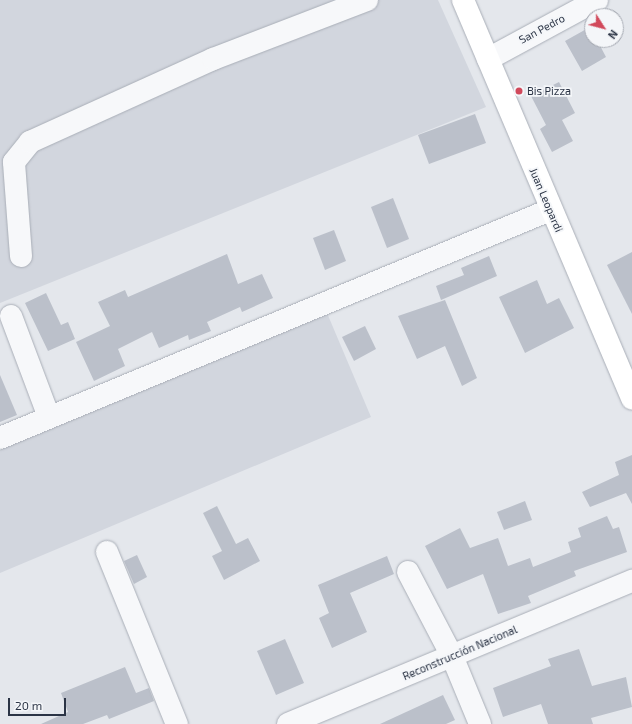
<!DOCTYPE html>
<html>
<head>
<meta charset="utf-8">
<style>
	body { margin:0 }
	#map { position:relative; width:632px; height:724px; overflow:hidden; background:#e4e7ec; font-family:"Exo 2",sans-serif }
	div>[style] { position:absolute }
	.built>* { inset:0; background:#d2d6de }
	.building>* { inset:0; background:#bbc0ca }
	.roads { filter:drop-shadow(0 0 1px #a9aeb7) drop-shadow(0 0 1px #a9aeb7) }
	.minor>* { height:22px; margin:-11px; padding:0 11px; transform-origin:11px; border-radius:11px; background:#f7f8fa }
	.major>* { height:22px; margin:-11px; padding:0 11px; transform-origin:11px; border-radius:11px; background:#fff }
	.dots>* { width:11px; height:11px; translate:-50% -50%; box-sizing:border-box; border:2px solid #f4f6f9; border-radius:50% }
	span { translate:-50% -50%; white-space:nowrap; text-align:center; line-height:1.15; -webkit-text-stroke:3.5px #f4f6f9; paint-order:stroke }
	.street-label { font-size:11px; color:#2b3445 }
	.poi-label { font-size:11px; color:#2b3445 }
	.left { translate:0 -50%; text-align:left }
	.north { position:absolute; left:584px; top:8px; width:40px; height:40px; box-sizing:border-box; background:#f4f6f9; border:1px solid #a4a8b1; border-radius:50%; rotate:126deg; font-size:11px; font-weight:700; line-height:16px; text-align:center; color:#2b3445 }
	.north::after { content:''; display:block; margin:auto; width:14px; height:18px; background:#d1495b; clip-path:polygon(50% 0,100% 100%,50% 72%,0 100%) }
	.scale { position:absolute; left:8px; top:698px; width:58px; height:18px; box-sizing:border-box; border:2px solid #2b3445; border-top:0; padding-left:5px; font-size:12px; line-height:14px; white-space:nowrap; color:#2b3445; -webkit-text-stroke:3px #f4f6f9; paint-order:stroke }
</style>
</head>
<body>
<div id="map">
	<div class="built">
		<i style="clip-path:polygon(0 0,438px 0,486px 107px,0 303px)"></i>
		<i style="clip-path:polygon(327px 313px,371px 417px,0 573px,0 448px)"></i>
	</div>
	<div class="building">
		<i style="clip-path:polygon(590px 27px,592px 40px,597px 40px,606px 57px,582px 71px,565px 41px)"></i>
		<i style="clip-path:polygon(559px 82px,575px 113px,562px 120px,573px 141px,552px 152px,540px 129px,546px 125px,531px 96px)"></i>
		<i style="clip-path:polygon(475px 114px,486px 143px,429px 164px,418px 135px)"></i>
		<i style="clip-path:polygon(393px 198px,409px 239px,387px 248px,371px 207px)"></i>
		<i style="clip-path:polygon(334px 230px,346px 261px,325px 270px,313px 238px)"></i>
		<i style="clip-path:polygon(632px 252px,632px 314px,607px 265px)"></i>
		<i style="clip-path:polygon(227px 254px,238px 284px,262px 274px,273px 298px,242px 312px,240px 307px,207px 322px,211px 331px,189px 340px,188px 335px,159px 348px,152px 332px,118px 349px,125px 366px,94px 381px,76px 342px,110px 326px,98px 302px,125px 290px,128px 297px)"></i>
		<i style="clip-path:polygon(489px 256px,497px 276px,441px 300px,436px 286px,464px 275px,461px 268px)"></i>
		<i style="clip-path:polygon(537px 280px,547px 304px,559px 298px,574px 328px,525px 353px,499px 297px)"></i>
		<i style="clip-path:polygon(46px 293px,61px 325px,68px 322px,75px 339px,48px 351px,25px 303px)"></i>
		<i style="clip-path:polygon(445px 300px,477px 378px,462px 386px,445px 346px,417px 359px,398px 316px)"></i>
		<i style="clip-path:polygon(365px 326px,376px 349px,354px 361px,342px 337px)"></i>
		<i style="clip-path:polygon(0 375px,17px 415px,0 422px)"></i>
		<i style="clip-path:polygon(632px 455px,632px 504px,626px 493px,590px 507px,582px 492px,619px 475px,615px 462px)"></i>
		<i style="clip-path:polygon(525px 501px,532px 520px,504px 530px,497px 512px)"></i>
		<i style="clip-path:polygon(217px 506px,236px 544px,248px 538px,260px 561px,224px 580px,212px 556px,222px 551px,203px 513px)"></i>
		<i style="clip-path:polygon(607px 516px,613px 529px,619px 527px,627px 552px,574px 571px,576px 576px,528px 596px,531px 603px,498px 614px,483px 574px,447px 589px,425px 546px,460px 528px,470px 548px,498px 538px,508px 566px,530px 558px,533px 567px,571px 552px,568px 542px,581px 537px,578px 528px)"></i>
		<i style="clip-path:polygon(137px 555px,147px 577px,134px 584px,124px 561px)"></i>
		<i style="clip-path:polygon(387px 556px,394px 574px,350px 593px,367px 632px,332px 648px,319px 618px,329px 613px,318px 585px)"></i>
		<i style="clip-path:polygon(285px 639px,304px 683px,276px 695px,257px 651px)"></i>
		<i style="clip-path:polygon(579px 649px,592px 686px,626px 677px,632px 707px,591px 718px,593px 724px,548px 724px,541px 704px,503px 717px,493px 688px,551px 666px,548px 659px)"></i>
		<i style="clip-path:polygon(125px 667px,136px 693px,149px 688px,154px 701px,109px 719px,107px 715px,83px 724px,41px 724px,68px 712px,61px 693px)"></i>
		<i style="clip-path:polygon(443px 695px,455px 720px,446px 724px,380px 724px)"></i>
	</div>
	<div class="roads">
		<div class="minor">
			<i style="left:488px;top:59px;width:124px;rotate:-28.4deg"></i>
			<i style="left:21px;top:256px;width:94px;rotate:-94.3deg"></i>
			<i style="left:14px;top:162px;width:26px;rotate:-51deg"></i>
			<i style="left:30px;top:142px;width:201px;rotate:-24.4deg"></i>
			<i style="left:213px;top:59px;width:165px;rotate:-21deg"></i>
			<i style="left:11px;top:316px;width:108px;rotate:69.4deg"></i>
			<i style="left:0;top:438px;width:595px;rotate:-22.52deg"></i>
			<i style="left:107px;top:552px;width:186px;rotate:67.9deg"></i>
			<i style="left:408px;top:572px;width:95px;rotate:62.4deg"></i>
			<i style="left:452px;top:656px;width:74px;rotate:67.6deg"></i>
			<i style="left:288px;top:724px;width:373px;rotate:-22.6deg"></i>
		</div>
		<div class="major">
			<i style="left:463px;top:0;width:433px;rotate:67deg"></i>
		</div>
	</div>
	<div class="dots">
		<i style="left:519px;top:91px;background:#d1495b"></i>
	</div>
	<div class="street-label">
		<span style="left:542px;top:29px;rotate:-28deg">San Pedro</span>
		<span style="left:546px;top:200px;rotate:67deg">Juan Leopardi</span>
		<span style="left:460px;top:653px;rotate:-23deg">Reconstrucción Nacional</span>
	</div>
	<div class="poi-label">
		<span class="left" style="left:527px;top:91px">Bis Pizza</span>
	</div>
	<div class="north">N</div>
	<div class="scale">20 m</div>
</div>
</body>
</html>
